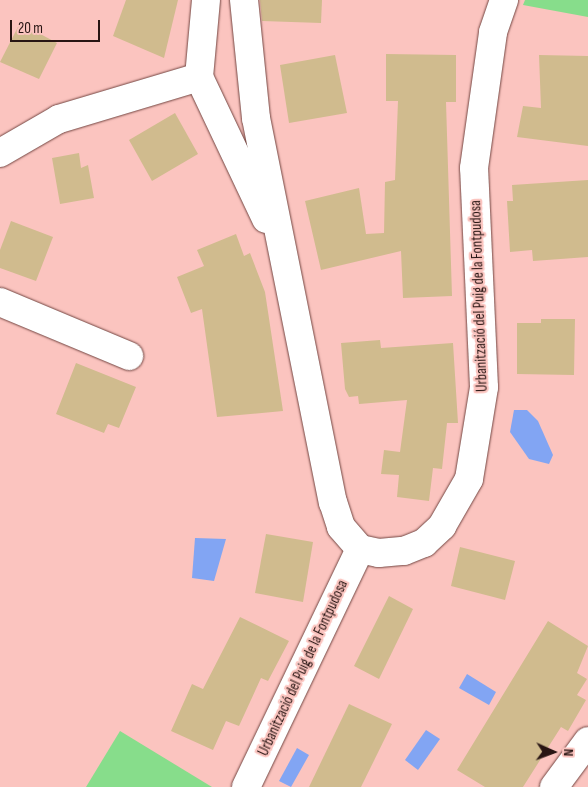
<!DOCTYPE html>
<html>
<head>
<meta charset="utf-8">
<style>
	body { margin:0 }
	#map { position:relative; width:588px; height:787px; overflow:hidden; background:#fbc4bf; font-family:"Sofia Sans Condensed",sans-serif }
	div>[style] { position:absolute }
	.green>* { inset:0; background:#87dd8b }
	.water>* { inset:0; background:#82a5f3 }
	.building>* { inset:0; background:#d0bb8e }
	.roads { filter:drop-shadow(0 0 1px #734642) drop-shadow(0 0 1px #734642) }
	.minor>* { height:28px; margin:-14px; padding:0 14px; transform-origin:14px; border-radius:14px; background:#fff }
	span { translate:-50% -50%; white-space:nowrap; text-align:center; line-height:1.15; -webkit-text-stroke:4.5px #fbc4bf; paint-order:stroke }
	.street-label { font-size:15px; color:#281513 }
	.north { position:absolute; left:528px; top:727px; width:50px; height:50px; -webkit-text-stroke:4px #fbc4bf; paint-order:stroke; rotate:92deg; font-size:14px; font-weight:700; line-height:20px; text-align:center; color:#281513 }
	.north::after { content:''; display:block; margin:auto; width:18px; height:22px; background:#281513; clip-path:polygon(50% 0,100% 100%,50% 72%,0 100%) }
	.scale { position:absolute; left:10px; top:20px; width:90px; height:22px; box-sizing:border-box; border:2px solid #281513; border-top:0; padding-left:6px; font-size:15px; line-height:18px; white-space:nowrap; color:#281513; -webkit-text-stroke:4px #fbc4bf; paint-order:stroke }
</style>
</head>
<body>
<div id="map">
	<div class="green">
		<i style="clip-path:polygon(525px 0,588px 0,588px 17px,523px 5px)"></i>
		<i style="clip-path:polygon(120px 731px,212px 787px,86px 787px)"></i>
	</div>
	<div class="water">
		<i style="clip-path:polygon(514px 410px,527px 410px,538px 421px,553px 455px,549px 464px,529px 459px,510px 432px)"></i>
		<i style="clip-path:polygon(195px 538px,226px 539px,214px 581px,192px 578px)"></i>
		<i style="clip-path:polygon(467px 674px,496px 692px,489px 705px,459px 688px)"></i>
		<i style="clip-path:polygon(426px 730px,440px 739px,418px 770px,405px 760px)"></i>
		<i style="clip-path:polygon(297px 748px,309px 755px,291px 787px,279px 781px)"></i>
	</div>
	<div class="building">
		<i style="clip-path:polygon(126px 0,178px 0,164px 58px,113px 36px)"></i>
		<i style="clip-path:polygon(260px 0,322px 0,321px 23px,262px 21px)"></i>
		<i style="clip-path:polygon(20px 23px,57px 43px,39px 79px,0 62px)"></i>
		<i style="clip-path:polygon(386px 54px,456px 55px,456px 102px,446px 102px,452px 296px,403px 298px,401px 251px,321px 270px,305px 201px,359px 188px,366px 234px,384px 233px,385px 182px,395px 180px,398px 101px,386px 101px)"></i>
		<i style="clip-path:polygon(335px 55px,347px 113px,289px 123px,280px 65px)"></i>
		<i style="clip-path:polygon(539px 55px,588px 56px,588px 146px,517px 137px,523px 106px,541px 108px)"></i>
		<i style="clip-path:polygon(175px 113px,198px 154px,152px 181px,129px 140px)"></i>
		<i style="clip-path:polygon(79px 153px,81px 168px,88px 165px,94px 198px,60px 204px,52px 158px)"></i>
		<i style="clip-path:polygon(588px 180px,588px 257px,533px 261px,532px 250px,510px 252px,507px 201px,513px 201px,512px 185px)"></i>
		<i style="clip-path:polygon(11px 221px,53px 237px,36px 281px,0 268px,0 250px)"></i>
		<i style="clip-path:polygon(236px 234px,244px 256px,250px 253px,265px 292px,283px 411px,217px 417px,202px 309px,191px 313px,177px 277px,204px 266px,197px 250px)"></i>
		<i style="clip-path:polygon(541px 319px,575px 319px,574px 375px,517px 374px,517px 323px,541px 323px)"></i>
		<i style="clip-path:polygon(380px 340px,381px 348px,453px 343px,458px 423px,447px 423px,442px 469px,433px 468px,429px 501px,397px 497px,399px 475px,381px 474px,384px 450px,400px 452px,407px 400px,359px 404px,358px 396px,349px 397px,345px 389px,341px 343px)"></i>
		<i style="clip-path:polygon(76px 363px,136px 387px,119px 428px,108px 424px,104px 433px,56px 414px)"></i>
		<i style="clip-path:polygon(266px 534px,313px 542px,303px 602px,255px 593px)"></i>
		<i style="clip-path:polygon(460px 547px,515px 561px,505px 600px,451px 586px)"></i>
		<i style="clip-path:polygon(389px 596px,413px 609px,379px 679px,354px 666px)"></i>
		<i style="clip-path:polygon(240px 617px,289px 641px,268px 681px,261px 678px,239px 726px,226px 721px,213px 750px,171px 731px,192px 684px,203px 689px)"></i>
		<i style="clip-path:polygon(548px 621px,588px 646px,577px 673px,587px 679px,577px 695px,586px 700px,568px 731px,561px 727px,523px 787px,485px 787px,457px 770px)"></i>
		<i style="clip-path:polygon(349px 704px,392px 724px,361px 787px,309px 787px)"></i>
	</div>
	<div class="roads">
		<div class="minor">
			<i style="left:244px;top:0;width:119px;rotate:84.2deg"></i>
			<i style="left:256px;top:118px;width:392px;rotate:78.7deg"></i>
			<i style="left:333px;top:502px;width:26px;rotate:72deg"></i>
			<i style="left:341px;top:527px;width:29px;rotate:49deg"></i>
			<i style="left:360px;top:549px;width:19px;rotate:12deg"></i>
			<i style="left:379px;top:553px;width:25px;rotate:-5deg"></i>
			<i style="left:404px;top:551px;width:22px;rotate:-22deg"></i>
			<i style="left:424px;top:543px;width:25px;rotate:-43deg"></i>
			<i style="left:442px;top:526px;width:54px;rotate:-60.1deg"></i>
			<i style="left:469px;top:479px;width:93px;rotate:-80.7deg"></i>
			<i style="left:484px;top:387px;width:219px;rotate:-92.6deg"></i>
			<i style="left:474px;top:168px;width:137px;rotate:-82deg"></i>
			<i style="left:493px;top:32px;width:34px;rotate:-71deg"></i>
			<i style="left:199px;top:77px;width:77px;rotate:-84.8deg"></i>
			<i style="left:0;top:153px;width:68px;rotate:-30deg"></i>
			<i style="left:59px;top:119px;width:146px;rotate:-16.7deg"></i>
			<i style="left:199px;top:77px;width:157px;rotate:64.7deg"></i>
			<i style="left:0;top:302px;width:140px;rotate:22.7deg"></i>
			<i style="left:246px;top:787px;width:264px;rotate:-64.4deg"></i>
			<i style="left:554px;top:787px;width:57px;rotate:-53.5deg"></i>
		</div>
	</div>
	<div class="street-label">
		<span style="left:479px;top:296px;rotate:-92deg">Urbanització del Puig de la Fontpudosa</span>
		<span style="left:303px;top:668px;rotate:-65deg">Urbanització del Puig de la Fontpudosa</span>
	</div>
	<div class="north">N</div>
	<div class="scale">20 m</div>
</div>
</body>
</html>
